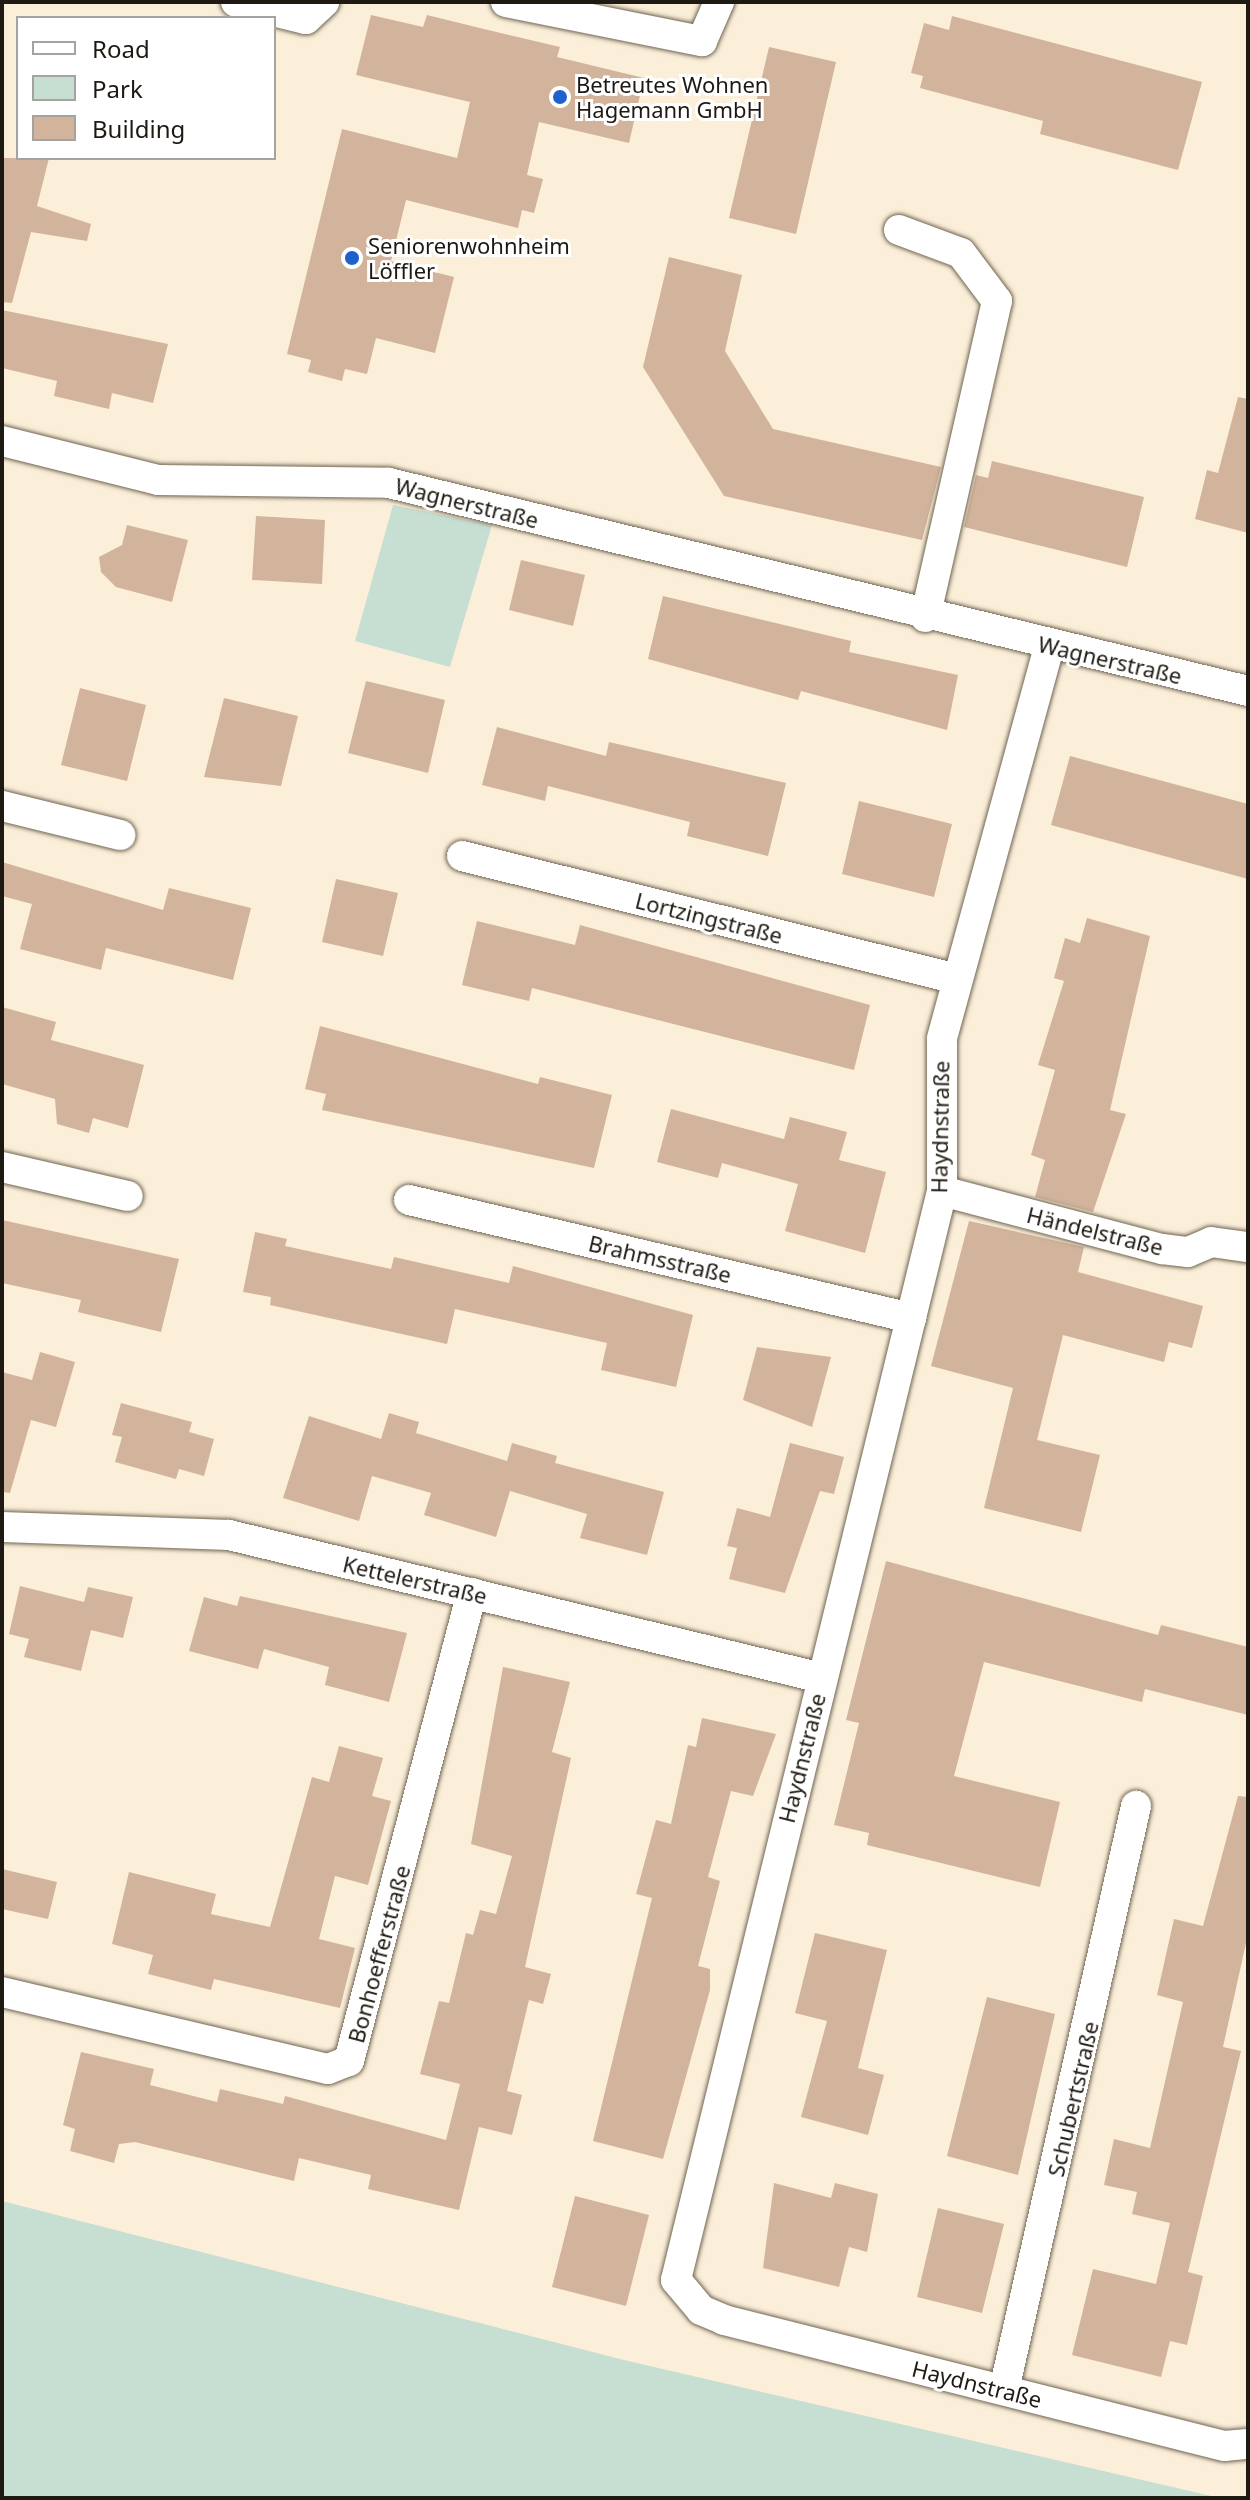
<!DOCTYPE html>
<html>
<head>
<meta charset="utf-8">
<style>
	body { margin:0 }
	#map { position:relative; width:1250px; height:2500px; overflow:hidden; background:#fbefd9; font-family:"Noto Sans",sans-serif }
	div>[style] { position:absolute }
	.green>* { inset:0; background:#c7ded2 }
	.building>* { inset:0; background:#d2b39c }
	.roads { filter:drop-shadow(0 0 2px #706552) drop-shadow(0 0 2px #706552) }
	.minor>* { height:30px; margin:-15px; padding:0 15px; transform-origin:15px; border-radius:15px; background:#fff }
	.dots>* { width:22px; height:22px; translate:-50% -50%; box-sizing:border-box; border:4px solid #fff; border-radius:50% }
	span { translate:-50% -50%; white-space:nowrap; text-align:center; line-height:1.15; -webkit-text-stroke:6px #fff; paint-order:stroke }
	.poi-label { font-size:22px; color:#1e1912 }
	.left { translate:0 -50%; text-align:left }
	.street-label { font-size:22px; color:#1e1912 }
	.frame { position:absolute; inset:0; border:4px solid #1e1912; pointer-events:none }
	.legend { position:absolute; left:16px; top:16px; width:260px; height:144px; box-sizing:border-box; background:#fff; border:2px solid #a5a3a0; margin:0; padding:10px 14px; list-style:none; font-size:24px; color:#1e1912 }
	.legend li { display:flex; align-items:center; gap:16px; height:40px }
	.legend b { width:40px; border:2px solid #a5a3a0 }
</style>
</head>
<body>
<div id="map">
	<div class="green">
		<i style="clip-path:polygon(393px 505px,492px 525px,450px 667px,355px 641px)"></i>
		<i style="clip-path:polygon(2px 2201px,624px 2360px,1220px 2498px,2px 2498px)"></i>
	</div>
	<div class="building">
		<i style="clip-path:polygon(371px 15px,423px 27px,427px 15px,488px 30px,560px 47px,557px 57px,644px 78px,629px 143px,539px 122px,527px 175px,543px 179px,534px 213px,522px 210px,518px 228px,406px 200px,391px 261px,454px 277px,435px 353px,376px 338px,367px 374px,345px 369px,342px 381px,308px 372px,311px 360px,287px 354px,342px 129px,457px 158px,470px 102px,356px 75px)"></i>
		<i style="clip-path:polygon(952px 16px,1202px 82px,1178px 170px,1040px 134px,1043px 121px,920px 88px,923px 76px,911px 73px,924px 23px,949px 30px)"></i>
		<i style="clip-path:polygon(769px 47px,836px 62px,796px 234px,729px 218px)"></i>
		<i style="clip-path:polygon(2px 158px,49px 158px,37px 206px,91px 224px,87px 241px,31px 232px,12px 303px,2px 302px)"></i>
		<i style="clip-path:polygon(669px 257px,742px 275px,725px 351px,773px 429px,941px 467px,922px 540px,724px 496px,643px 367px)"></i>
		<i style="clip-path:polygon(2px 310px,168px 344px,153px 403px,112px 393px,109px 409px,54px 396px,57px 381px,2px 368px)"></i>
		<i style="clip-path:polygon(1238px 397px,1248px 399px,1248px 533px,1195px 519px,1207px 470px,1218px 473px)"></i>
		<i style="clip-path:polygon(992px 461px,1144px 497px,1127px 567px,964px 527px,976px 475px,988px 478px)"></i>
		<i style="clip-path:polygon(256px 516px,325px 520px,322px 584px,252px 580px)"></i>
		<i style="clip-path:polygon(127px 525px,188px 540px,172px 602px,116px 587px,101px 572px,99px 557px,122px 545px)"></i>
		<i style="clip-path:polygon(521px 560px,585px 575px,573px 626px,509px 610px)"></i>
		<i style="clip-path:polygon(663px 596px,851px 641px,849px 652px,958px 675px,947px 730px,801px 691px,798px 700px,648px 659px)"></i>
		<i style="clip-path:polygon(366px 681px,445px 700px,428px 773px,348px 753px)"></i>
		<i style="clip-path:polygon(80px 688px,146px 705px,127px 781px,61px 765px)"></i>
		<i style="clip-path:polygon(224px 698px,298px 716px,281px 786px,204px 777px)"></i>
		<i style="clip-path:polygon(497px 727px,606px 756px,609px 742px,786px 783px,768px 856px,687px 836px,690px 822px,548px 786px,545px 801px,482px 785px)"></i>
		<i style="clip-path:polygon(1070px 756px,1248px 804px,1248px 879px,1051px 825px)"></i>
		<i style="clip-path:polygon(859px 801px,952px 824px,934px 897px,842px 874px)"></i>
		<i style="clip-path:polygon(2px 862px,163px 910px,169px 888px,251px 908px,233px 980px,106px 948px,101px 970px,20px 949px,32px 904px,2px 896px)"></i>
		<i style="clip-path:polygon(336px 879px,398px 893px,383px 956px,322px 942px)"></i>
		<i style="clip-path:polygon(1087px 918px,1150px 936px,1110px 1110px,1126px 1114px,1093px 1212px,1035px 1197px,1045px 1160px,1031px 1155px,1055px 1070px,1038px 1065px,1064px 981px,1054px 978px,1065px 938px,1080px 943px)"></i>
		<i style="clip-path:polygon(477px 921px,575px 945px,580px 925px,870px 1005px,854px 1070px,532px 988px,529px 1001px,462px 985px)"></i>
		<i style="clip-path:polygon(2px 1007px,56px 1022px,51px 1040px,144px 1065px,128px 1128px,93px 1118px,89px 1133px,57px 1124px,55px 1099px,2px 1084px)"></i>
		<i style="clip-path:polygon(320px 1026px,538px 1084px,540px 1077px,612px 1095px,594px 1168px,322px 1110px,326px 1094px,305px 1089px)"></i>
		<i style="clip-path:polygon(671px 1109px,784px 1139px,790px 1117px,847px 1132px,839px 1160px,886px 1172px,865px 1253px,785px 1231px,798px 1184px,722px 1163px,718px 1178px,657px 1162px)"></i>
		<i style="clip-path:polygon(2px 1220px,179px 1259px,161px 1332px,78px 1312px,81px 1300px,2px 1283px)"></i>
		<i style="clip-path:polygon(969px 1221px,1084px 1247px,1078px 1272px,1203px 1306px,1192px 1348px,1169px 1342px,1164px 1362px,1063px 1335px,1037px 1440px,1100px 1455px,1081px 1532px,984px 1508px,1013px 1388px,931px 1366px)"></i>
		<i style="clip-path:polygon(255px 1232px,287px 1239px,285px 1246px,391px 1269px,394px 1257px,509px 1283px,513px 1266px,693px 1315px,676px 1387px,601px 1370px,607px 1343px,455px 1309px,447px 1344px,270px 1305px,271px 1297px,243px 1292px)"></i>
		<i style="clip-path:polygon(757px 1347px,831px 1357px,812px 1427px,743px 1400px)"></i>
		<i style="clip-path:polygon(40px 1352px,75px 1362px,56px 1427px,31px 1420px,10px 1493px,2px 1492px,2px 1372px,32px 1380px)"></i>
		<i style="clip-path:polygon(121px 1403px,192px 1422px,189px 1432px,214px 1439px,204px 1476px,179px 1469px,176px 1479px,115px 1462px,122px 1437px,112px 1435px)"></i>
		<i style="clip-path:polygon(389px 1413px,419px 1422px,416px 1433px,507px 1461px,512px 1443px,557px 1456px,555px 1463px,664px 1492px,647px 1555px,580px 1538px,587px 1514px,510px 1491px,496px 1537px,424px 1515px,431px 1493px,372px 1476px,359px 1521px,283px 1498px,309px 1416px,381px 1439px)"></i>
		<i style="clip-path:polygon(790px 1443px,844px 1457px,834px 1494px,820px 1491px,785px 1593px,729px 1579px,737px 1548px,727px 1546px,737px 1508px,770px 1517px)"></i>
		<i style="clip-path:polygon(886px 1561px,1158px 1635px,1161px 1625px,1248px 1647px,1248px 1715px,1145px 1689px,1142px 1702px,984px 1662px,954px 1776px,1060px 1802px,1040px 1887px,867px 1845px,869px 1833px,834px 1825px,859px 1723px,846px 1720px)"></i>
		<i style="clip-path:polygon(20px 1586px,84px 1602px,88px 1587px,133px 1597px,123px 1638px,91px 1630px,81px 1671px,24px 1657px,29px 1639px,9px 1634px)"></i>
		<i style="clip-path:polygon(240px 1596px,407px 1633px,389px 1702px,325px 1685px,329px 1667px,264px 1649px,258px 1669px,189px 1651px,204px 1597px,237px 1606px)"></i>
		<i style="clip-path:polygon(503px 1667px,570px 1682px,552px 1752px,571px 1758px,525px 1967px,551px 1974px,543px 2004px,529px 2000px,507px 2091px,522px 2095px,512px 2135px,479px 2127px,459px 2210px,368px 2189px,371px 2175px,299px 2158px,294px 2181px,135px 2142px,119px 2144px,114px 2163px,70px 2151px,75px 2129px,63px 2125px,81px 2052px,154px 2069px,150px 2085px,217px 2102px,220px 2089px,283px 2104px,285px 2096px,446px 2140px,460px 2084px,420px 2074px,439px 2001px,449px 2003px,466px 1933px,473px 1935px,480px 1910px,496px 1914px,512px 1856px,471px 1844px)"></i>
		<i style="clip-path:polygon(702px 1718px,776px 1734px,753px 1796px,731px 1791px,708px 1877px,720px 1881px,698px 1966px,710px 1969px,710px 1990px,663px 2159px,593px 2141px,652px 1898px,636px 1894px,656px 1820px,671px 1824px,688px 1745px,696px 1747px)"></i>
		<i style="clip-path:polygon(339px 1746px,383px 1758px,372px 1796px,391px 1801px,368px 1885px,335px 1876px,319px 1939px,355px 1948px,340px 2008px,214px 1979px,211px 1990px,148px 1974px,153px 1955px,112px 1944px,129px 1872px,216px 1894px,211px 1914px,270px 1927px,312px 1777px,329px 1782px)"></i>
		<i style="clip-path:polygon(1238px 1796px,1248px 1797px,1248px 1934px,1223px 2047px,1241px 2051px,1188px 2272px,1203px 2276px,1187px 2345px,1170px 2341px,1161px 2377px,1072px 2355px,1093px 2269px,1156px 2284px,1170px 2223px,1132px 2214px,1137px 2192px,1104px 2185px,1114px 2139px,1150px 2148px,1183px 2002px,1157px 1995px,1174px 1919px,1203px 1926px)"></i>
		<i style="clip-path:polygon(2px 1869px,57px 1882px,48px 1919px,2px 1909px)"></i>
		<i style="clip-path:polygon(815px 1933px,887px 1950px,858px 2068px,884px 2075px,868px 2135px,801px 2117px,827px 2021px,795px 2013px)"></i>
		<i style="clip-path:polygon(987px 1997px,1055px 2014px,1018px 2175px,947px 2156px)"></i>
		<i style="clip-path:polygon(774px 2183px,831px 2198px,835px 2183px,878px 2194px,867px 2252px,849px 2247px,839px 2287px,763px 2268px)"></i>
		<i style="clip-path:polygon(575px 2196px,649px 2215px,626px 2306px,552px 2287px)"></i>
		<i style="clip-path:polygon(938px 2208px,1004px 2224px,982px 2313px,917px 2297px)"></i>
	</div>
	<div class="roads">
		<div class="minor">
			<i style="left:236px;top:2px;width:72px;rotate:13.7deg"></i>
			<i style="left:306px;top:19px;width:25px;rotate:-43deg"></i>
			<i style="left:506px;top:2px;width:200px;rotate:11.3deg"></i>
			<i style="left:702px;top:41px;width:43px;rotate:-66.4deg"></i>
			<i style="left:899px;top:230px;width:66px;rotate:20.4deg"></i>
			<i style="left:961px;top:253px;width:60px;rotate:53.1deg"></i>
			<i style="left:997px;top:301px;width:324px;rotate:102.8deg"></i>
			<i style="left:2px;top:441px;width:161px;rotate:14deg"></i>
			<i style="left:158px;top:480px;width:231px;rotate:0.7deg"></i>
			<i style="left:389px;top:483px;width:884px;rotate:13.61deg"></i>
			<i style="left:1049px;top:647px;width:406px;rotate:105.3deg"></i>
			<i style="left:942px;top:1039px;width:152px;rotate:90deg"></i>
			<i style="left:942px;top:1191px;width:1121px;rotate:103.73deg"></i>
			<i style="left:676px;top:2280px;width:39px;rotate:50deg"></i>
			<i style="left:701px;top:2310px;width:25px;rotate:23deg"></i>
			<i style="left:724px;top:2320px;width:516px;rotate:14.14deg"></i>
			<i style="left:1224px;top:2446px;width:24px;rotate:-5deg"></i>
			<i style="left:2px;top:806px;width:122px;rotate:13.8deg"></i>
			<i style="left:462px;top:856px;width:510px;rotate:13.95deg"></i>
			<i style="left:2px;top:1167px;width:129px;rotate:13deg"></i>
			<i style="left:942px;top:1191px;width:228px;rotate:14.8deg"></i>
			<i style="left:1162px;top:1249px;width:26px;rotate:7deg"></i>
			<i style="left:1188px;top:1252px;width:25px;rotate:-23deg"></i>
			<i style="left:1211px;top:1242px;width:37px;rotate:8deg"></i>
			<i style="left:409px;top:1200px;width:516px;rotate:13.23deg"></i>
			<i style="left:2px;top:1527px;width:227px;rotate:2deg"></i>
			<i style="left:229px;top:1535px;width:610px;rotate:13.56deg"></i>
			<i style="left:2px;top:1992px;width:335px;rotate:13.3deg"></i>
			<i style="left:328px;top:2069px;width:22px;rotate:-21deg"></i>
			<i style="left:349px;top:2061px;width:484px;rotate:-75.3deg"></i>
			<i style="left:1004px;top:2390px;width:599px;rotate:-77.26deg"></i>
		</div>
	</div>
	<div class="dots">
		<i style="left:560px;top:97px;background:#1e60cc"></i>
		<i style="left:352px;top:258px;background:#1e60cc"></i>
	</div>
	<div class="poi-label">
		<span class="left" style="left:576px;top:97px">Betreutes Wohnen<br>Hagemann GmbH</span>
		<span class="left" style="left:368px;top:258px">Seniorenwohnheim<br>Löffler</span>
	</div>
	<div class="street-label">
		<span style="left:467px;top:503px;rotate:14deg">Wagnerstraße</span>
		<span style="left:1110px;top:660px;rotate:13deg">Wagnerstraße</span>
		<span style="left:709px;top:918px;rotate:14deg">Lortzingstraße</span>
		<span style="left:940px;top:1127px;rotate:-89deg">Haydnstraße</span>
		<span style="left:1095px;top:1231px;rotate:14deg">Händelstraße</span>
		<span style="left:660px;top:1259px;rotate:13deg">Brahmsstraße</span>
		<span style="left:415px;top:1580px;rotate:13deg">Kettelerstraße</span>
		<span style="left:802px;top:1758px;rotate:-76deg">Haydnstraße</span>
		<span style="left:379px;top:1954px;rotate:-75deg">Bonhoefferstraße</span>
		<span style="left:1073px;top:2099px;rotate:-77deg">Schubertstraße</span>
		<span style="left:977px;top:2384px;rotate:14deg">Haydnstraße</span>
	</div>
	<div class="frame"></div>
	<ul class="legend">
	<li><b style="height:10px;background:#fff"></b>Road</li>
	<li><b style="height:22px;background:#c7ded2"></b>Park</li>
	<li><b style="height:22px;background:#d2b39c"></b>Building</li>
	</ul>
</div>
</body>
</html>
